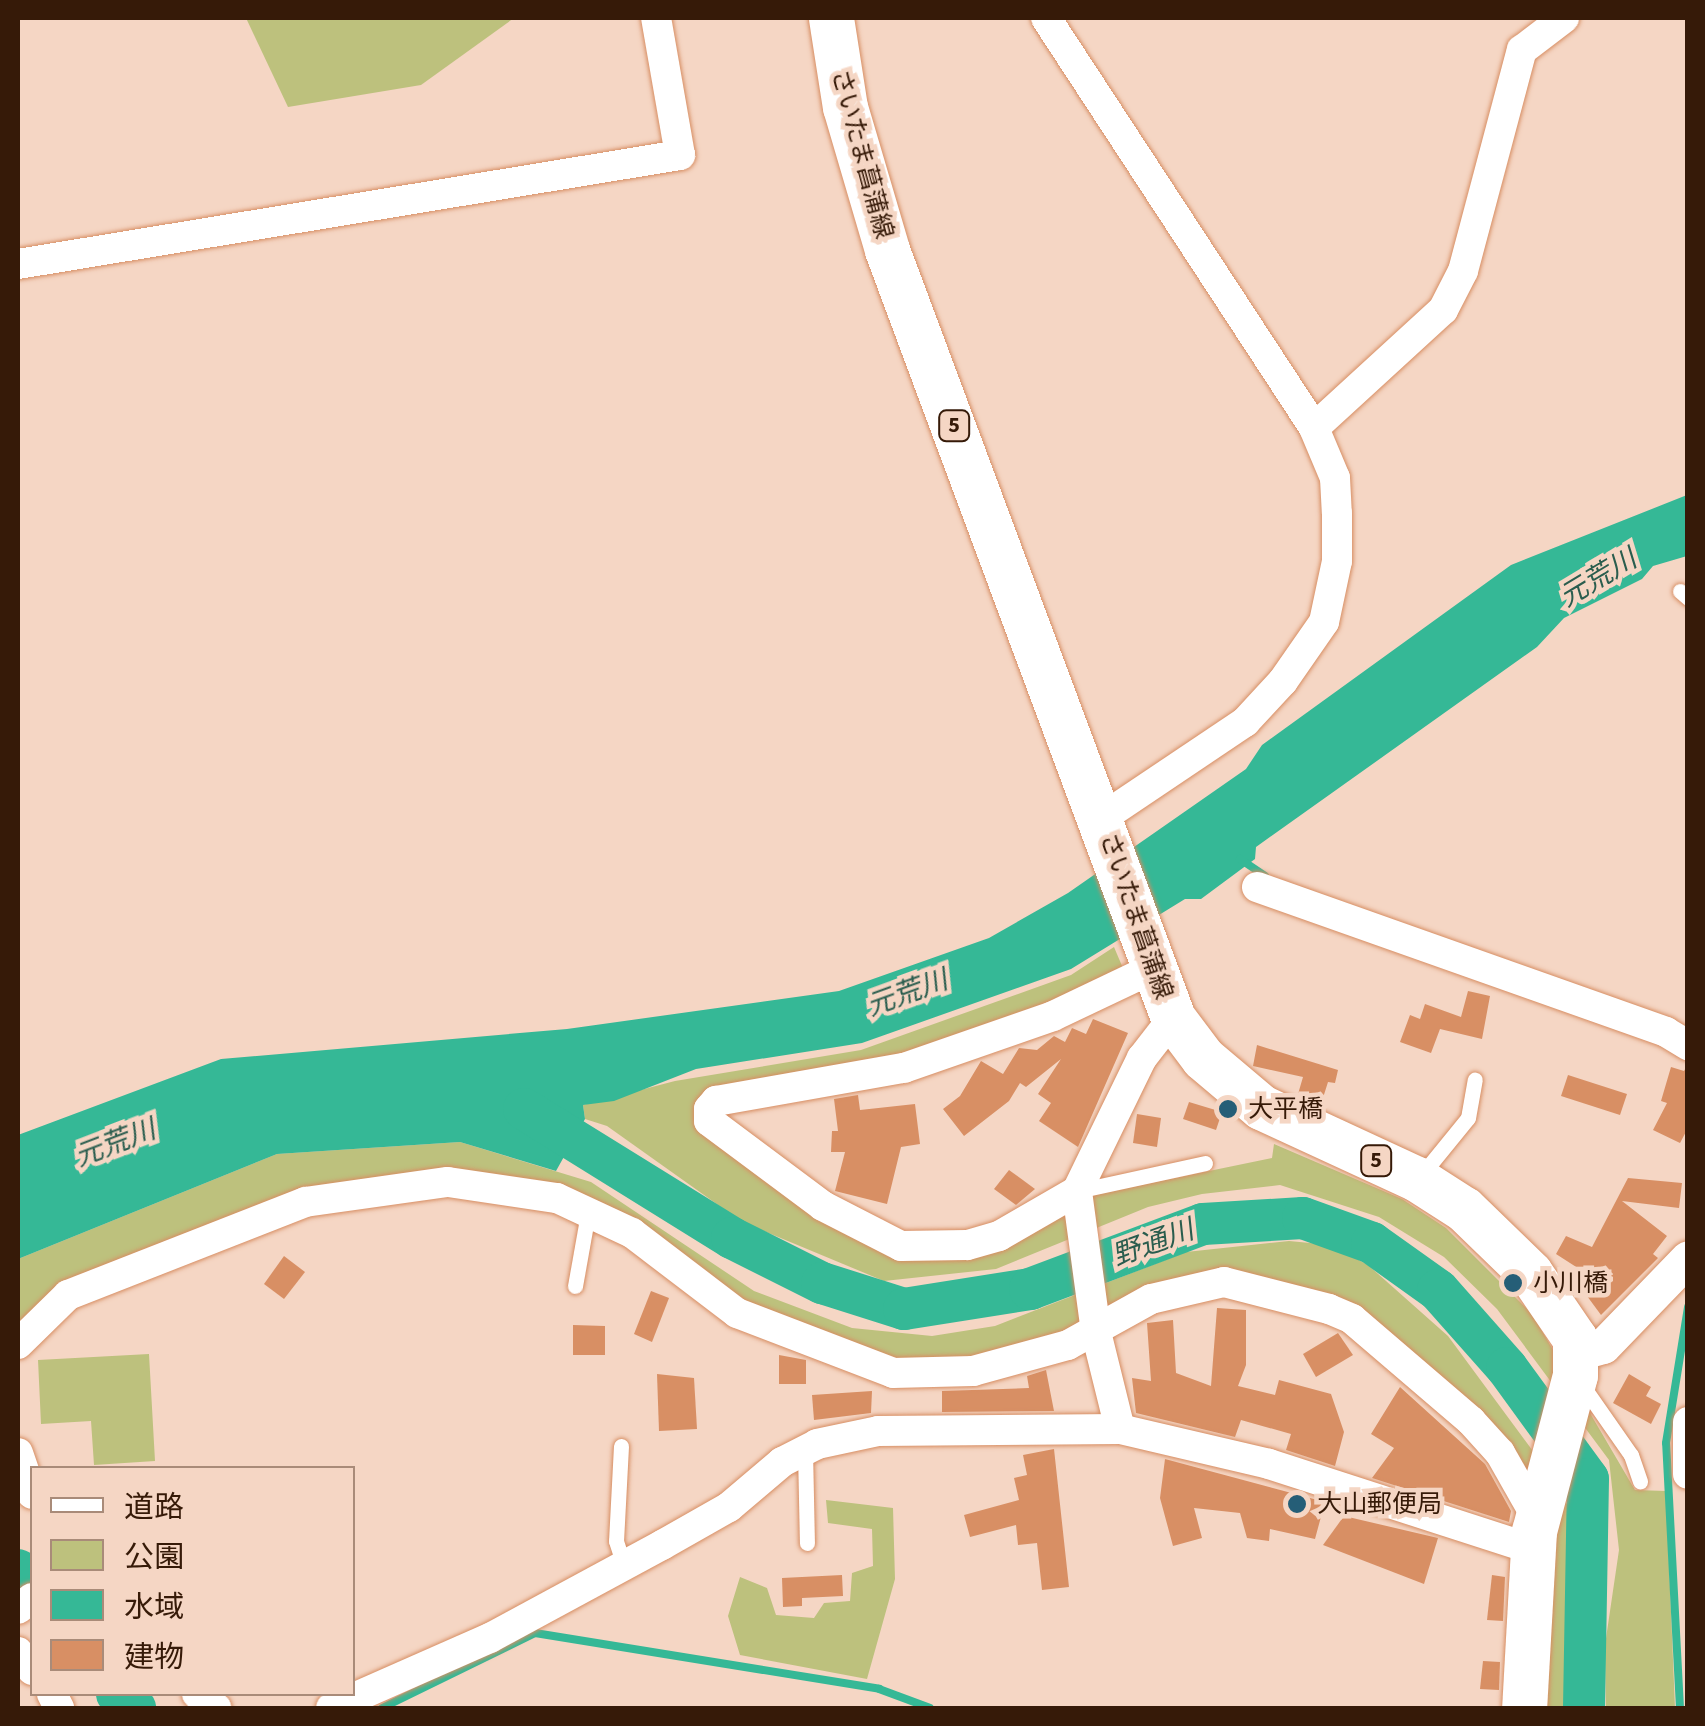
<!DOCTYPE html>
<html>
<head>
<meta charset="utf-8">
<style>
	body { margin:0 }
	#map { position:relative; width:1705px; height:1726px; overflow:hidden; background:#f5d6c4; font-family:"Source Sans 3","Noto Sans JP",sans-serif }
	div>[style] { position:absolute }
	.green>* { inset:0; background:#bdc17d }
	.water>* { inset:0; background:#35b896 }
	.stream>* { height:8px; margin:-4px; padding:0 4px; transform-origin:4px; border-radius:4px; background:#35b896 }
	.river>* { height:42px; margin:-21px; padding:0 21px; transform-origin:21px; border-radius:21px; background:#35b896 }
	.building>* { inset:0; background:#d88f64 }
	.roads { filter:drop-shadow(0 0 2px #d78e63) drop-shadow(0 0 2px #d78e63) }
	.service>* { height:15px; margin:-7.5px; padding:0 7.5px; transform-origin:7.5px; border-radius:7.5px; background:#fff }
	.minor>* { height:30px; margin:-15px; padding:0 15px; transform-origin:15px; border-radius:15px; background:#fff }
	.tertiary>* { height:35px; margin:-17.5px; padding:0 17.5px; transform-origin:17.5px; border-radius:17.5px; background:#fff }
	.primary>* { height:45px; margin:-22.5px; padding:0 22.5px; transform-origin:22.5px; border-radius:22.5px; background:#fff }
	.dots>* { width:28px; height:28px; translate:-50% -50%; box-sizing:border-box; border:5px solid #f5d6c4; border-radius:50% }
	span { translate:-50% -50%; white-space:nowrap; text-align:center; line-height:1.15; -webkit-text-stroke:9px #f5d6c4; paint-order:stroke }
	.shield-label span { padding:2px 8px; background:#f5d6c4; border:2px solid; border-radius:8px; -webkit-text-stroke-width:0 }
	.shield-label { font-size:22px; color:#361a08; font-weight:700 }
	.street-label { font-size:25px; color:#361a08 }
	.poi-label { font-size:25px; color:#361a08 }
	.left { translate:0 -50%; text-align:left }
	.water-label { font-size:28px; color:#2a5d4e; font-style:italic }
	.frame { position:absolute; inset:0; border:20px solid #361a08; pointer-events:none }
	.legend { position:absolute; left:30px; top:1466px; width:325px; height:230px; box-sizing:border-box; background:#f5d6c4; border:2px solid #a98b79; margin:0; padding:12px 18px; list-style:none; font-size:30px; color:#361a08 }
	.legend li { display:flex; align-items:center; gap:20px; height:50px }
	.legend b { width:50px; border:2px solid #a98b79 }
</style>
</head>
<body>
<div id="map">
	<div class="green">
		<i style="clip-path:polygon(246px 18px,514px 18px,421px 85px,288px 107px)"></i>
		<i style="clip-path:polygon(1114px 947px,1125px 973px,1018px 1020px,703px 1112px,892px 1251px,1088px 1196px,1272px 1158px,1274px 1144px,1402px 1199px,1446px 1228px,1532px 1314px,1635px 1490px,1666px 1491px,1675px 1708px,1606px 1708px,1605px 1645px,1619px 1550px,1609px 1460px,1497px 1309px,1444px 1257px,1379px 1217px,1280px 1185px,1202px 1194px,1148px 1207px,996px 1269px,884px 1281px,742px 1222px,607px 1126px,585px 1119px,583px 1105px,675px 1081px,861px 1050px,1071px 975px)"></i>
		<i style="clip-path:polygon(460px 1142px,591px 1182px,754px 1291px,852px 1328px,932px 1336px,995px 1326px,1186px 1252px,1289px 1241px,1331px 1245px,1368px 1265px,1448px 1336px,1558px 1485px,1568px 1507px,1566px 1708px,1536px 1708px,1550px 1511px,1353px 1306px,1216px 1275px,988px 1362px,872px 1361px,740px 1306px,567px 1192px,309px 1195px,18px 1321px,18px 1259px,277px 1154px)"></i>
		<i style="clip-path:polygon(149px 1354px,155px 1461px,94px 1465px,91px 1421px,41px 1424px,38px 1360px)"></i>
		<i style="clip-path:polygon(826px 1500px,893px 1508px,895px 1579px,867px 1679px,740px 1655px,728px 1616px,740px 1577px,767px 1588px,776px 1615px,814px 1618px,824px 1603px,850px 1601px,852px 1573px,873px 1566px,872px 1529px,828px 1523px)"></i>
	</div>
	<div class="water">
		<i style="clip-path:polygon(1687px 495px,1687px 556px,1653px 566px,1642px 579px,1564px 618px,1537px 647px,1256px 847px,1255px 859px,1201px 899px,1185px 899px,1071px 969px,862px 1043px,696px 1069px,614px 1101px,583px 1105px,585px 1119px,556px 1171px,460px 1142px,277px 1154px,18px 1259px,18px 1135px,221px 1059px,567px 1029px,839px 991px,989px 938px,1068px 893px,1246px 769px,1262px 745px,1511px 565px)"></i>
	</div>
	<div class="stream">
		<i style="left:1240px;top:859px;width:30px;rotate:34deg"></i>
		<i style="left:382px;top:1708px;width:170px;rotate:-26.1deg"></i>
		<i style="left:535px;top:1633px;width:349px;rotate:9.2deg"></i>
		<i style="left:879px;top:1689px;width:54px;rotate:20.4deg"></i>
		<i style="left:1680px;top:1708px;width:265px;rotate:-93deg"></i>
		<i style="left:1666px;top:1443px;width:138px;rotate:-80.8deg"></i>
	</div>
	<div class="river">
		<i style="left:524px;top:1109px;width:245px;rotate:31.8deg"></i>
		<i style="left:732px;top:1238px;width:101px;rotate:26.6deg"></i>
		<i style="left:822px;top:1283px;width:86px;rotate:17.6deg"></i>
		<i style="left:904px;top:1309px;width:128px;rotate:-9deg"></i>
		<i style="left:1030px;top:1289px;width:185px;rotate:-20.6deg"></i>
		<i style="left:1203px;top:1224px;width:100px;rotate:-3.4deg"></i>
		<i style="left:1303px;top:1218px;width:73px;rotate:19.9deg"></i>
		<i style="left:1372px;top:1243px;width:81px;rotate:35.5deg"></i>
		<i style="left:1438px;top:1290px;width:104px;rotate:48.5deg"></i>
		<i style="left:1507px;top:1368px;width:137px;rotate:53.9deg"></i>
		<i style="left:1588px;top:1479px;width:229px;rotate:91deg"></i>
		<i style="left:18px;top:1570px;width:25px;rotate:56deg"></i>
		<i style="left:117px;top:1694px;width:23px;rotate:38deg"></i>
	</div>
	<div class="building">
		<i style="clip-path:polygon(1468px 991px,1490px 996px,1482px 1039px,1440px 1029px,1431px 1053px,1400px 1042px,1410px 1015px,1420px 1019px,1425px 1004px,1461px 1017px)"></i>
		<i style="clip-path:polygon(1093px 1019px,1128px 1033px,1078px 1147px,1039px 1121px,1051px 1103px,1038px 1094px,1061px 1059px,1026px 1087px,1020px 1083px,1009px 1101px,964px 1136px,943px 1109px,960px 1096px,981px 1061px,1003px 1074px,1019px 1048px,1037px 1050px,1054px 1036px,1065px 1042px,1072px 1028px,1086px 1034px)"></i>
		<i style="clip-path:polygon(1257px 1045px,1338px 1070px,1335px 1083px,1328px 1082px,1322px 1101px,1298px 1094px,1303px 1077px,1253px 1066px)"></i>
		<i style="clip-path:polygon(1688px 1064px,1688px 1128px,1680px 1143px,1653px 1130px,1667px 1103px,1661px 1101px,1671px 1067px,1684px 1071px)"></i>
		<i style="clip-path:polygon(1568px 1075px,1627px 1094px,1620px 1115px,1561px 1096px)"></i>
		<i style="clip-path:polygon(858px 1095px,860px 1110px,915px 1104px,920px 1144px,901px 1147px,887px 1204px,835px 1191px,845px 1152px,831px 1152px,832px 1131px,838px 1131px,834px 1099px)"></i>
		<i style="clip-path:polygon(1189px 1102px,1222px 1112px,1216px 1130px,1183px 1119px)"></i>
		<i style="clip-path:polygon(1137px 1114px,1161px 1118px,1157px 1147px,1133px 1143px)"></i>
		<i style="clip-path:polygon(1009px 1170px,1035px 1189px,1016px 1205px,994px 1189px)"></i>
		<i style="clip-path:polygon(1628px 1178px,1682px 1183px,1679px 1208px,1622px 1201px,1667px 1236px,1653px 1254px,1658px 1258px,1601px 1315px,1576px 1281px,1584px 1272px,1556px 1254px,1566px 1236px,1592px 1247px)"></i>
		<i style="clip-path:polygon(284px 1256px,305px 1272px,284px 1299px,264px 1284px)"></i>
		<i style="clip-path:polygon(651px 1291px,669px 1298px,652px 1342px,634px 1334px)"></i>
		<i style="clip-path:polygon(1217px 1308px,1246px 1310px,1246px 1365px,1238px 1386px,1275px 1395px,1279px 1380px,1331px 1394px,1344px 1432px,1335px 1466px,1286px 1450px,1291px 1434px,1241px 1420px,1235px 1437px,1136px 1413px,1132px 1378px,1151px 1381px,1147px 1323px,1173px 1320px,1176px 1373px,1211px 1386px)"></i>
		<i style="clip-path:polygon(573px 1325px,605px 1326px,605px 1355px,573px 1355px)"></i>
		<i style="clip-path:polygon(1338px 1333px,1353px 1355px,1316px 1377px,1303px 1354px)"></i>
		<i style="clip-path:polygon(779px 1355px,806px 1360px,806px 1384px,779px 1384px)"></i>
		<i style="clip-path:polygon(1046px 1370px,1054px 1411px,942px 1412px,942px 1391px,1029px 1388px,1027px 1376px)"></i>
		<i style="clip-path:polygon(657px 1374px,694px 1378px,697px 1429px,659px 1431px)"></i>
		<i style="clip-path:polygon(1629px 1374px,1651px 1387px,1646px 1396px,1661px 1404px,1651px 1424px,1613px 1403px)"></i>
		<i style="clip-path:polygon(1400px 1387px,1485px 1464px,1511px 1511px,1509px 1522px,1372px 1478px,1394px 1448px,1371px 1434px)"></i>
		<i style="clip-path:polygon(872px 1391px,871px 1413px,814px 1420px,812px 1395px)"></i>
		<i style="clip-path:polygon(1054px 1449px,1069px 1587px,1042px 1590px,1037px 1543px,1018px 1545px,1016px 1525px,970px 1537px,964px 1515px,1019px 1500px,1014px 1478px,1027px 1475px,1023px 1455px)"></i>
		<i style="clip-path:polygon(1165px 1459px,1325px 1502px,1315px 1539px,1270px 1529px,1269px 1541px,1247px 1538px,1240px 1513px,1194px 1508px,1202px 1538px,1173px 1546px,1160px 1498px)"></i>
		<i style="clip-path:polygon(1344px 1516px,1438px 1538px,1424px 1584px,1323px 1545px)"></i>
		<i style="clip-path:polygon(842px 1575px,843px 1596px,802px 1598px,802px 1606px,783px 1607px,782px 1578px)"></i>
		<i style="clip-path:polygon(1492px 1575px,1505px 1577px,1503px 1621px,1487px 1620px)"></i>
		<i style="clip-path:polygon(1483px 1661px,1500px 1662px,1499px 1690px,1480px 1689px)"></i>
	</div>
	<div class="roads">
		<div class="service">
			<i style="left:1680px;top:591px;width:11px;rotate:41deg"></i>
			<i style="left:1419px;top:1178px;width:77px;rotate:-50.8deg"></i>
			<i style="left:1468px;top:1118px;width:39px;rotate:-80deg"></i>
			<i style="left:1077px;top:1191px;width:131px;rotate:-12.3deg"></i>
			<i style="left:575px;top:1286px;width:74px;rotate:-79.9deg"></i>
			<i style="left:1580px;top:1382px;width:89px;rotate:55.1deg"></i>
			<i style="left:1631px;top:1455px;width:28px;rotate:71deg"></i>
			<i style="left:621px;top:1446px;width:95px;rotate:93deg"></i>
			<i style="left:616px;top:1541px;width:25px;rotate:72deg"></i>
			<i style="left:805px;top:1450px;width:93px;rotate:88.8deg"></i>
		</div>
		<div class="minor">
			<i style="left:1046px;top:18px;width:490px;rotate:56.8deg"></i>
			<i style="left:1314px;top:428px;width:54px;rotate:67.2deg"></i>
			<i style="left:1335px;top:478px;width:35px;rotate:87deg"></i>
			<i style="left:1337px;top:513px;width:48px;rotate:90deg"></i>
			<i style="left:1337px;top:561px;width:62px;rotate:102deg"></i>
			<i style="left:1324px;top:622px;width:72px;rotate:124.8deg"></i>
			<i style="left:1283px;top:681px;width:56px;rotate:132.8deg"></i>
			<i style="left:1245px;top:722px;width:172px;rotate:146.1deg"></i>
			<i style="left:18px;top:264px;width:671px;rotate:-9.35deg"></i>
			<i style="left:680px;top:155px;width:139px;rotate:-99.9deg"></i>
			<i style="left:1314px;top:428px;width:175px;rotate:-42.5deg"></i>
			<i style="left:1443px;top:310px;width:44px;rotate:-62.9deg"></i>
			<i style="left:1463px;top:271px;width:229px;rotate:-75.1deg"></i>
			<i style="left:1522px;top:50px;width:53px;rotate:-37.3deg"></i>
			<i style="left:1257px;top:887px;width:434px;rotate:19.5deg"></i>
			<i style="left:1666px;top:1032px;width:26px;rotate:31deg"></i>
			<i style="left:1077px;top:1191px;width:90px;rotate:150deg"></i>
			<i style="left:999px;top:1236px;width:33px;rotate:164deg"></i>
			<i style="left:967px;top:1245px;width:66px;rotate:179.1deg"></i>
			<i style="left:901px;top:1246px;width:88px;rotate:-152.9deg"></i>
			<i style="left:823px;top:1206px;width:142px;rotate:-143.3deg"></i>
			<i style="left:709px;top:1121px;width:12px;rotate:-90deg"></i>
			<i style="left:709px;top:1109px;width:11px;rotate:-49deg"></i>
			<i style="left:716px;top:1101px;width:191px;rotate:-10deg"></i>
			<i style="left:904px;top:1068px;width:158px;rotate:-19.2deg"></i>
			<i style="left:1053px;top:1016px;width:107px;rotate:-25.4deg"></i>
			<i style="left:18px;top:1344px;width:70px;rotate:-44.4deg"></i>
			<i style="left:68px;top:1295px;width:255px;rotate:-21.4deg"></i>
			<i style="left:305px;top:1202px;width:144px;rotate:-8deg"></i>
			<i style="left:448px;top:1182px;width:110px;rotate:8.4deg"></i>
			<i style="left:557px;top:1198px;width:83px;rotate:25deg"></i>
			<i style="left:632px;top:1233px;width:132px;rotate:37.3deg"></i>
			<i style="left:737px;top:1313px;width:167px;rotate:21deg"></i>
			<i style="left:893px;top:1373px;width:80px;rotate:-1.4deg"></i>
			<i style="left:973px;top:1371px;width:98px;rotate:-15.3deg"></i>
			<i style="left:1068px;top:1345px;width:95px;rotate:-29deg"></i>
			<i style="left:1151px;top:1299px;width:75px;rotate:-13.1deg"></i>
			<i style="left:1224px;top:1282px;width:108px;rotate:14.4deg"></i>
			<i style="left:1329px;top:1309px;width:25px;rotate:23deg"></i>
			<i style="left:1352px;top:1319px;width:157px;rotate:40.6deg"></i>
			<i style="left:1471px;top:1421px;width:43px;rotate:47.8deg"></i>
			<i style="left:1500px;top:1453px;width:75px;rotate:60.4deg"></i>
			<i style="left:1688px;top:1422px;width:52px;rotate:90deg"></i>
			<i style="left:1120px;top:1429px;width:100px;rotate:-103.9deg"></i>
			<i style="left:1096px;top:1332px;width:142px;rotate:-97.7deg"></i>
			<i style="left:1077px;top:1191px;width:148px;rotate:-64deg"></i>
			<i style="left:1142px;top:1058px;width:51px;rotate:-52.2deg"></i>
			<i style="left:18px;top:1453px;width:43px;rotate:71.1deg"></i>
			<i style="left:18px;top:1609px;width:18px;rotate:-38deg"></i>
			<i style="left:18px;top:1652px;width:23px;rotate:52deg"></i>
			<i style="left:52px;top:1694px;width:16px;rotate:63deg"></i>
			<i style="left:197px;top:1694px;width:24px;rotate:36deg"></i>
			<i style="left:331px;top:1708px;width:174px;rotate:-23.8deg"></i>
			<i style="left:490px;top:1638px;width:196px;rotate:-28.4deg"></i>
			<i style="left:662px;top:1545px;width:77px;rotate:-29.6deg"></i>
			<i style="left:729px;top:1507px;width:70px;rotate:-40.3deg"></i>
			<i style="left:782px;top:1462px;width:39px;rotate:-27deg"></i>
			<i style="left:817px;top:1444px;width:62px;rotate:-12deg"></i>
			<i style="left:878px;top:1431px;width:242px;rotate:-0.5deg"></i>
			<i style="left:1120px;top:1429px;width:153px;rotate:13.2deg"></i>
			<i style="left:1269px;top:1464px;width:276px;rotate:17.9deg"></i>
		</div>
		<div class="tertiary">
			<i style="left:1578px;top:1353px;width:26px;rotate:-16deg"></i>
			<i style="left:1603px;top:1346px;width:122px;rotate:-46deg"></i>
		</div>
		<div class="primary">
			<i style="left:831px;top:18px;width:90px;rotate:81.1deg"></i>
			<i style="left:845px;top:107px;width:149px;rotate:73.6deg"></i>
			<i style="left:887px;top:250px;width:820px;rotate:69.57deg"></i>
			<i style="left:1173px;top:1018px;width:50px;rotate:53.1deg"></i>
			<i style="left:1203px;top:1058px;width:76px;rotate:40.2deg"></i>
			<i style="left:1261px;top:1107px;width:172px;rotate:24.8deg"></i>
			<i style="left:1417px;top:1179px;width:56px;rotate:32.6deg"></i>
			<i style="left:1464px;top:1209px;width:92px;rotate:44.1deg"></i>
			<i style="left:1530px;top:1273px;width:80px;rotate:55.7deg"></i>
			<i style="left:1575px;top:1339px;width:36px;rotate:90deg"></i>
			<i style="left:1575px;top:1375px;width:161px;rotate:104.7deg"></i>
			<i style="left:1534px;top:1531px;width:177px;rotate:93.2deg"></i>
		</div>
	</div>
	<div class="dots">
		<i style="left:1228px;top:1109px;background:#255e77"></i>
		<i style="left:1513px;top:1283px;background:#255e77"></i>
		<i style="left:1297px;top:1504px;background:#255e77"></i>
	</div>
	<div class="shield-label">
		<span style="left:954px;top:426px">5</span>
		<span style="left:1376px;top:1161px">5</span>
	</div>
	<div class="street-label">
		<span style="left:862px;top:154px;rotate:75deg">さいたま菖蒲線</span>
		<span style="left:1136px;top:916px;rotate:71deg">さいたま菖蒲線</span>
	</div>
	<div class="poi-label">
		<span class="left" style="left:1248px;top:1109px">大平橋</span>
		<span class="left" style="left:1533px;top:1283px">小川橋</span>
		<span class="left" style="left:1317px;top:1504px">大山郵便局</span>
	</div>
	<div class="water-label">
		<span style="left:1598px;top:578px;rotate:-31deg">元荒川</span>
		<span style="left:907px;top:993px;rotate:-20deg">元荒川</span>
		<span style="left:115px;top:1143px;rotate:-21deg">元荒川</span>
		<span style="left:1153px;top:1243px;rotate:-20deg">野通川</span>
	</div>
	<div class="frame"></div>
	<ul class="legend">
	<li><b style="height:12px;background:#fff"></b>道路</li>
	<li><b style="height:28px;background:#bdc17d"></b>公園</li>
	<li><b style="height:28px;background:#35b896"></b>水域</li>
	<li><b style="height:28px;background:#d88f64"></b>建物</li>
	</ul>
</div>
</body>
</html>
